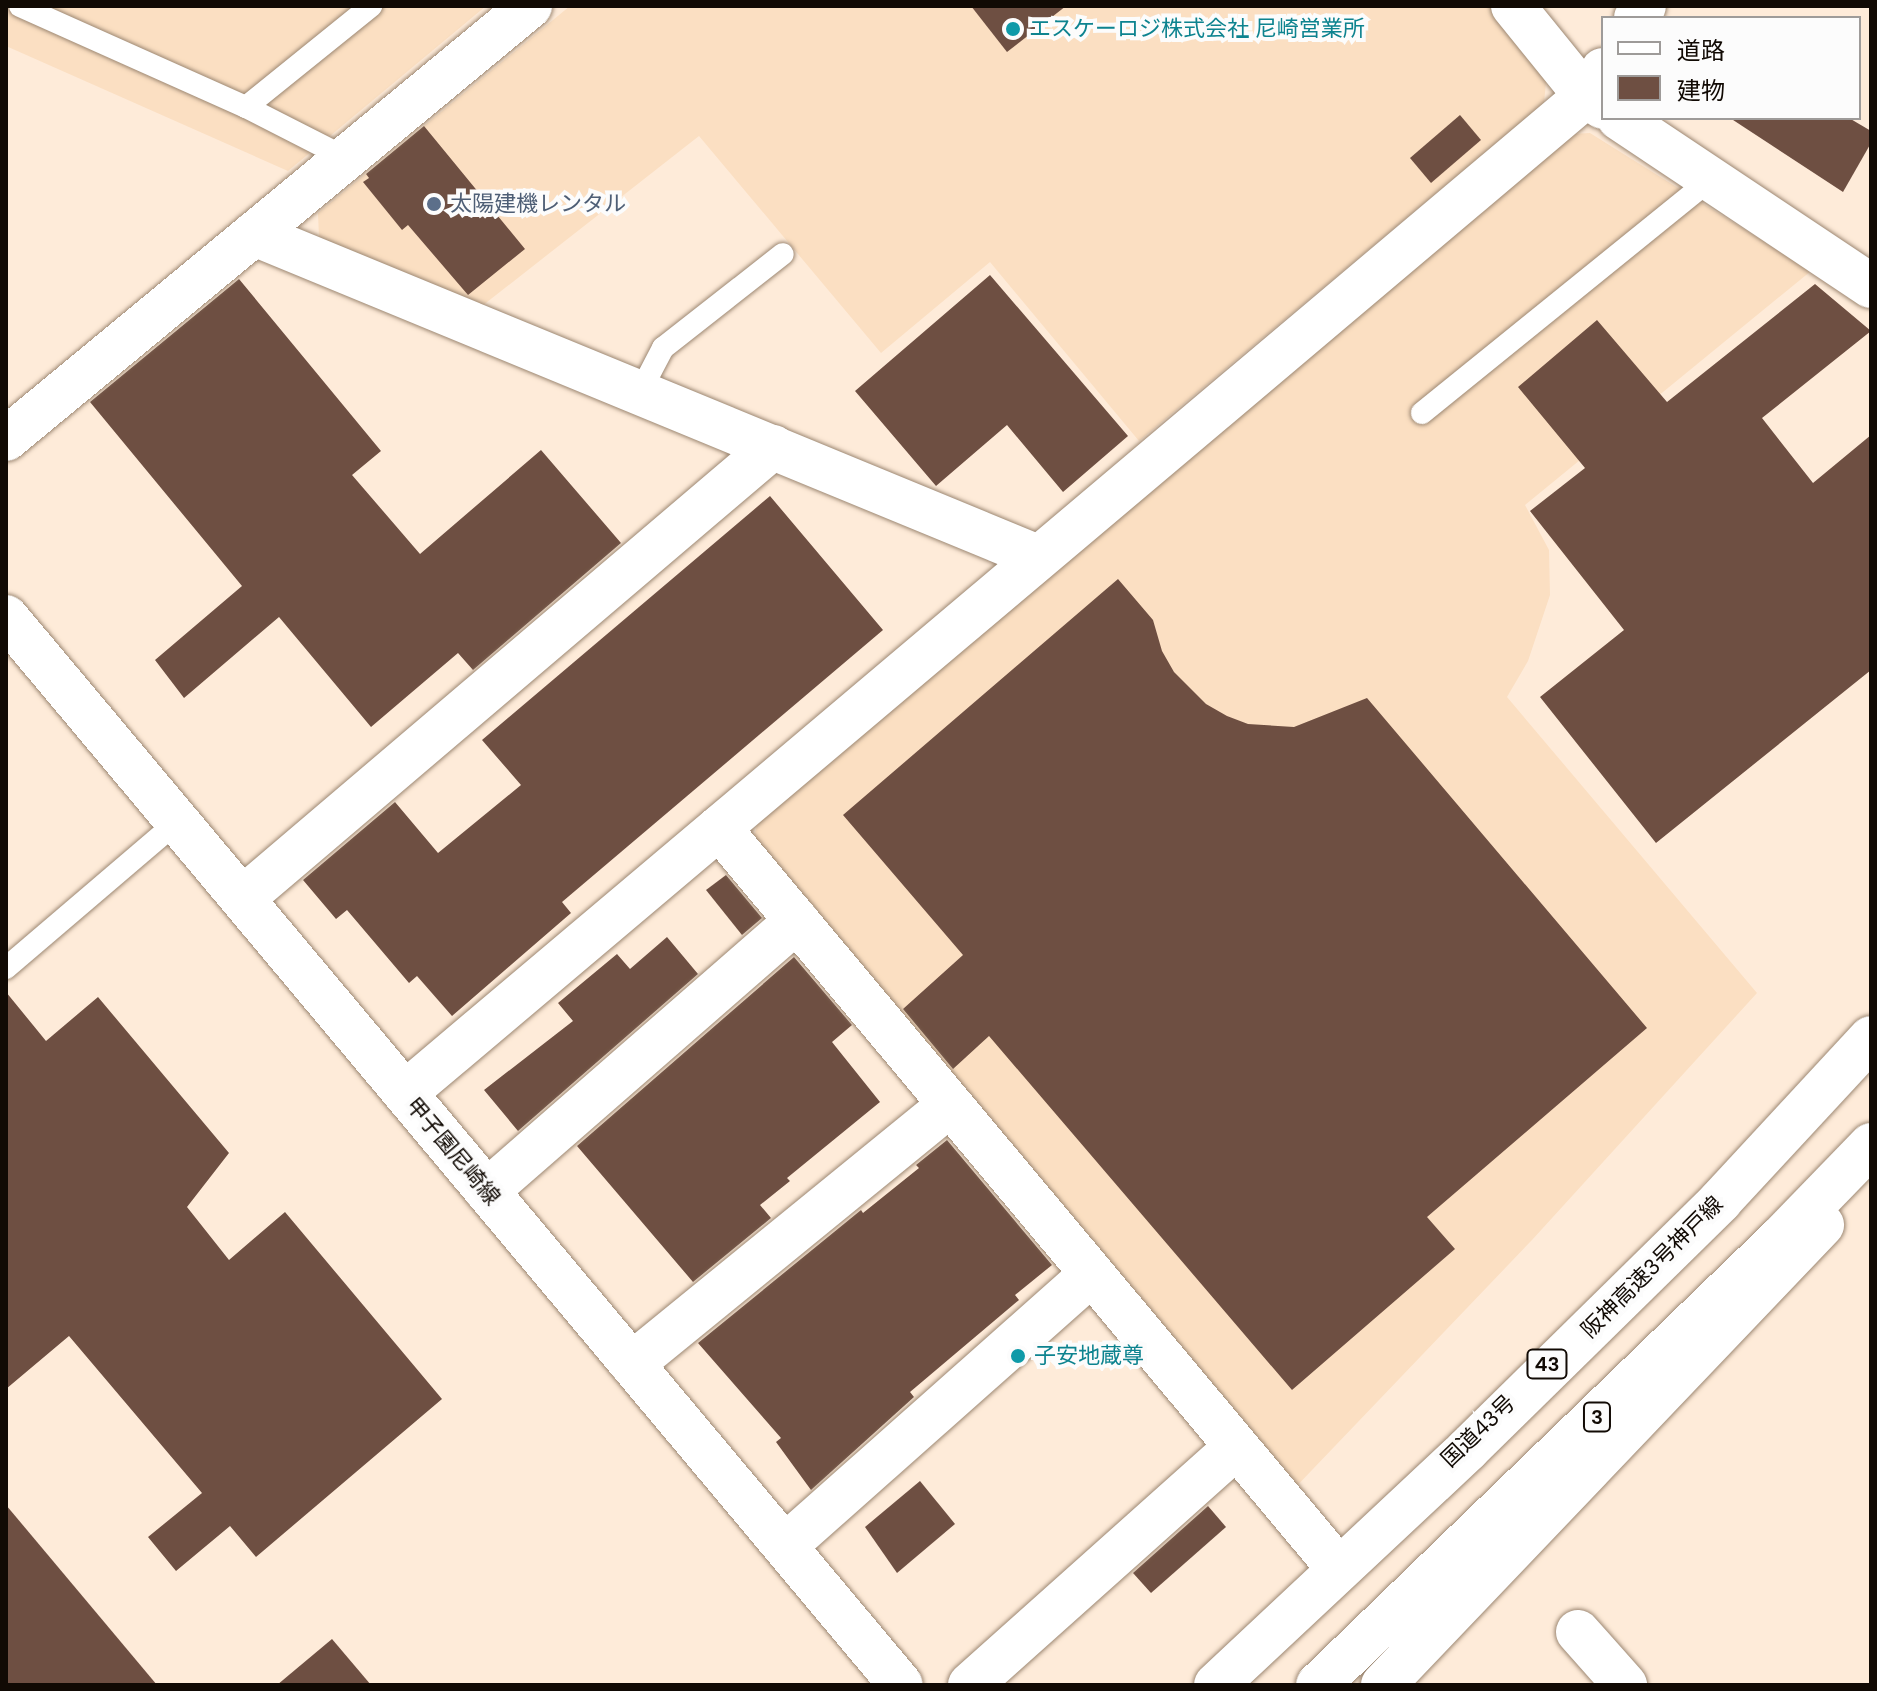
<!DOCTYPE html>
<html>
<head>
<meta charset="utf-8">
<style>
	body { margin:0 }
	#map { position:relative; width:1877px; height:1691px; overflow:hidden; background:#feebd9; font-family:"DM Sans","Noto Sans JP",sans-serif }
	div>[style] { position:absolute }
	.built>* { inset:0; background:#fbdfc2 }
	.building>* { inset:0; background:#6e4f42 }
	.roads { filter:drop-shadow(0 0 2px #9c8772) drop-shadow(0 0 2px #9c8772) }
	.service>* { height:22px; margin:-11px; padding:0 11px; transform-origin:11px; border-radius:11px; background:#fff }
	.minor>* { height:44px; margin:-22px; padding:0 22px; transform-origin:22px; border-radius:22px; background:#fff }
	.tertiary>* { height:44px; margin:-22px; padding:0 22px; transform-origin:22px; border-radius:22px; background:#fff }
	.secondary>* { height:44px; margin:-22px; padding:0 22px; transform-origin:22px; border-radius:22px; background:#fff }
	.trunk>* { height:44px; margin:-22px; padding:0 22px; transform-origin:22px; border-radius:22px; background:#fff }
	.motorway>* { height:44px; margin:-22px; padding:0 22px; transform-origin:22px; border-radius:22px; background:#fff }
	.dots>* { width:22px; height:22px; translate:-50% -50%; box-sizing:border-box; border:4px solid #fcfcfc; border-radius:50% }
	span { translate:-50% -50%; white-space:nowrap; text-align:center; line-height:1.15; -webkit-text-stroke:8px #fcfcfc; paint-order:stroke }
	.shield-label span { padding:2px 6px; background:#fcfcfc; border:2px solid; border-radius:6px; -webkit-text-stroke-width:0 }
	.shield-label { font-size:20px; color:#110a04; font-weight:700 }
	.culture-label { font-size:22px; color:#0d838f }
	.left { translate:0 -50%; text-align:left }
	.service-label { font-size:22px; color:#4e5e75 }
	.street-label { font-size:22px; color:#110a04 }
	.frame { position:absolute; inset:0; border:8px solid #110a04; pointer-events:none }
	.legend { position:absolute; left:1601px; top:16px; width:260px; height:104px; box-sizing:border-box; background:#fcfcfc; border:2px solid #9e9b99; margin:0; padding:10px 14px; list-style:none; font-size:24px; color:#110a04 }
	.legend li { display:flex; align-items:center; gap:16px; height:40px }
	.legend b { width:40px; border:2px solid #9e9b99 }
</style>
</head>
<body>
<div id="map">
	<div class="built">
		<i style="clip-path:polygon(6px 6px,486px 6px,288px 171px,6px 46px)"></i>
		<i style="clip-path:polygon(570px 6px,1495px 6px,1547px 72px,1544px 103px,1139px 441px,990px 262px,881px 353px,699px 136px,482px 306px,319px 238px,318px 213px)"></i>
		<i style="clip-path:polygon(1590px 133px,1811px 271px,1525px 505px,1549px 550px,1550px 595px,1528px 661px,1507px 697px,1757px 993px,1532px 1240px,1291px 1492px,753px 843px,758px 820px,1573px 134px)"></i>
	</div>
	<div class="building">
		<i style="clip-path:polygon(971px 6px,1066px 6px,1007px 52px)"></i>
		<i style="clip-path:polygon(1460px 115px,1481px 140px,1431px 183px,1410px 158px)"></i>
		<i style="clip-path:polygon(1730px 118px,1849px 118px,1871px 131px,1871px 143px,1843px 192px)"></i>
		<i style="clip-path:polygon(424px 126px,525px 249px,468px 295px,408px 225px,402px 230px,363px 182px,369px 178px,366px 174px)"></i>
		<i style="clip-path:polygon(990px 275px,1128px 436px,1063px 492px,1007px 425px,936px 486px,855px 391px)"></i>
		<i style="clip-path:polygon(239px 279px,381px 451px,352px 475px,420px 554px,541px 450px,621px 543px,473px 670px,458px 653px,371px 727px,279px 617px,184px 698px,155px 660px,242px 586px,90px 402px)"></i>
		<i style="clip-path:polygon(1815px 284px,1871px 331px,1762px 418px,1813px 483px,1871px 435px,1871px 670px,1656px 843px,1540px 697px,1624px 630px,1530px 511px,1585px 468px,1518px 387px,1597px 320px,1667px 402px)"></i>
		<i style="clip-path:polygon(770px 496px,883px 630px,562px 902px,571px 913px,452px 1016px,417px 976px,409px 983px,347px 910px,336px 919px,303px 880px,395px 802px,438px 853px,521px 785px,482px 740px)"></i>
		<i style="clip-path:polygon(1118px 579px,1153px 620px,1162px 651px,1174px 672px,1206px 704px,1227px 716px,1248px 724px,1294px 727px,1367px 698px,1647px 1028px,1427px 1217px,1455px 1249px,1292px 1390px,989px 1036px,953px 1069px,903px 1009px,963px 955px,843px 815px)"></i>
		<i style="clip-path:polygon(726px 875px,762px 918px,742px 935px,706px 890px)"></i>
		<i style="clip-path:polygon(667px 937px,698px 974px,518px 1131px,484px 1090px,573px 1021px,558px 1003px,617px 954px,630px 969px)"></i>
		<i style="clip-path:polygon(794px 957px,852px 1025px,832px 1042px,880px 1102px,787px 1178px,790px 1181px,760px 1205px,771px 1218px,693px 1282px,577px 1146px)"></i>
		<i style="clip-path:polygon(6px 992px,46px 1041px,98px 997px,229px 1153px,187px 1207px,229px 1260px,285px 1212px,442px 1399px,256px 1557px,230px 1526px,176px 1571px,148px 1537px,202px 1493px,69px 1336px,6px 1389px)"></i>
		<i style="clip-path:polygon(947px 1140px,1052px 1265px,1015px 1295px,1019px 1300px,910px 1392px,914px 1397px,811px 1490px,776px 1442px,781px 1438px,698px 1343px,861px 1210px,863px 1213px,919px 1168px,916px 1165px)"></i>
		<i style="clip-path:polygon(920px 1481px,955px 1524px,897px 1573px,865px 1527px)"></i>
		<i style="clip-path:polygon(6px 1505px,157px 1685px,6px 1685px)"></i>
		<i style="clip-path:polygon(1208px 1506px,1226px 1527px,1151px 1593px,1133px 1573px)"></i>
		<i style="clip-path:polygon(332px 1639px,371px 1685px,277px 1685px)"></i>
	</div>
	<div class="roads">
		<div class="service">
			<i style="left:20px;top:6px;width:248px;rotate:24.1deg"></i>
			<i style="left:246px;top:107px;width:161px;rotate:-38.9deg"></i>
			<i style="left:246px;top:107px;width:112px;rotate:27deg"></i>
			<i style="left:640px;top:392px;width:50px;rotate:-62.4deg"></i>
			<i style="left:663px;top:348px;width:152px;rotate:-38.1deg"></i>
			<i style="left:1422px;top:413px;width:372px;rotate:-39deg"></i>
			<i style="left:6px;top:968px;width:226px;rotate:-40.5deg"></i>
		</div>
		<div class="minor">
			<i style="left:1513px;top:6px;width:116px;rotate:51deg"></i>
			<i style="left:1586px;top:96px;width:31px;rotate:-57deg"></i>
			<i style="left:1636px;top:18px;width:14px;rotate:-56deg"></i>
			<i style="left:1619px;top:118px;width:303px;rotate:33.7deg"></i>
			<i style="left:254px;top:234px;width:848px;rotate:22.39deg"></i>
			<i style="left:719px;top:828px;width:958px;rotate:50.08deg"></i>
			<i style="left:243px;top:898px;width:696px;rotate:-40.4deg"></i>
			<i style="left:405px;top:1093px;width:1546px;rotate:-40.17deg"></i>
			<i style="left:1586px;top:96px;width:20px;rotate:33deg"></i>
			<i style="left:487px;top:1191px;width:411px;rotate:-41.1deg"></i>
			<i style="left:632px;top:1364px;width:410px;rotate:-39.2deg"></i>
			<i style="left:785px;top:1546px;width:409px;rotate:-41.6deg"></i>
			<i style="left:1578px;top:1632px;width:71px;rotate:48.4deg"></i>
			<i style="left:970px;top:1685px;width:357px;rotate:-41.8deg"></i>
		</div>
		<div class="tertiary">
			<i style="left:6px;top:439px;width:680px;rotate:-39.57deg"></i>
		</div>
		<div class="secondary">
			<i style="left:6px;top:617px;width:1393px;rotate:50.04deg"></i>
		</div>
		<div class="trunk">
			<i style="left:1383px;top:1685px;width:636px;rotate:-46.34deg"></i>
		</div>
		<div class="motorway">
			<i style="left:1216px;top:1685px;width:345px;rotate:-43.1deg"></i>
			<i style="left:1468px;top:1449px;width:354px;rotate:-44.5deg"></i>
			<i style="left:1720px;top:1201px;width:222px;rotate:-47.2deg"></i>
			<i style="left:1318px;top:1685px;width:642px;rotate:-43.99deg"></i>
			<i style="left:1780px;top:1239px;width:131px;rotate:-45.9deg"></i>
		</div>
	</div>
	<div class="dots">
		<i style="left:1013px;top:29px;background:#0f9aa8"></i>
		<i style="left:434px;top:204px;background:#5c6f8a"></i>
		<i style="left:1018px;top:1356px;background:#0f9aa8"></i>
	</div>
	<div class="shield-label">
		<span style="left:1547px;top:1364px">43</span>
		<span style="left:1597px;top:1417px">3</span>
	</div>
	<div class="culture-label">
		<span class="left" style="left:1029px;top:29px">エスケーロジ株式会社 尼崎営業所</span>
		<span class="left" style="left:1034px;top:1356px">子安地蔵尊</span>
	</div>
	<div class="service-label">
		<span class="left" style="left:450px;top:204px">太陽建機レンタル</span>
	</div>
	<div class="street-label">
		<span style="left:453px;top:1151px;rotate:50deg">甲子園尼崎線</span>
		<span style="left:1652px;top:1267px;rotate:-45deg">阪神高速3号神戸線</span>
		<span style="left:1478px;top:1431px;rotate:-44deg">国道43号</span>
	</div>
	<div class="frame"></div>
	<ul class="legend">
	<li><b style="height:10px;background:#fff"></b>道路</li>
	<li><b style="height:22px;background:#6e4f42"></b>建物</li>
	</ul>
</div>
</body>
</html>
